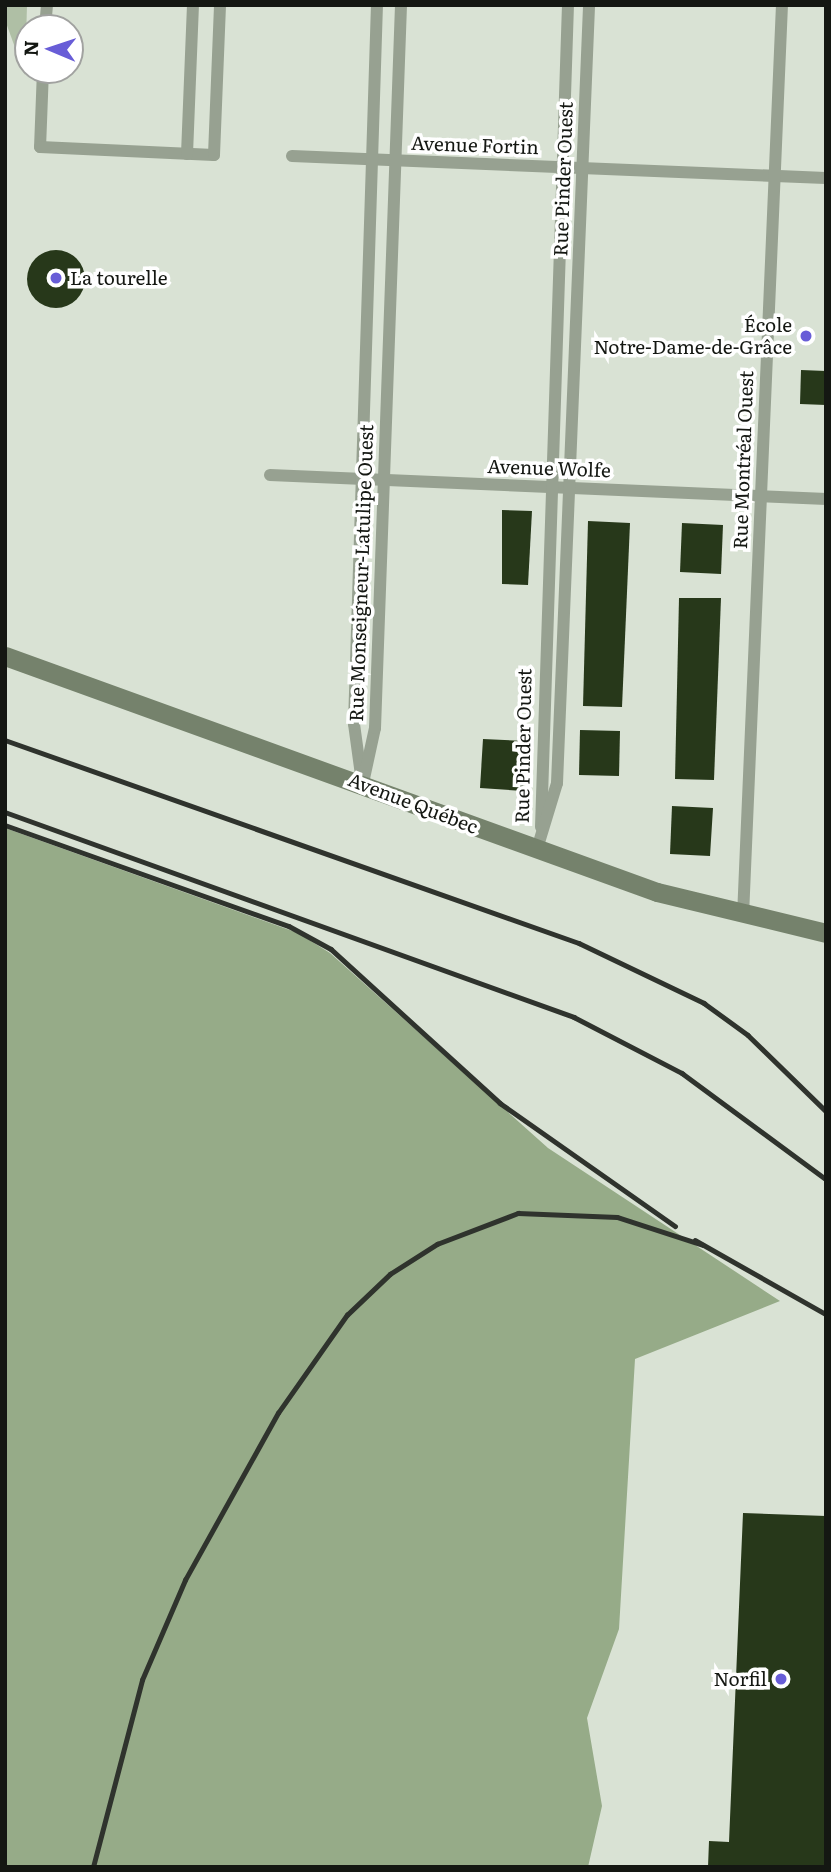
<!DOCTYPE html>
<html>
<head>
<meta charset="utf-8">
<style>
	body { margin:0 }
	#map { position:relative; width:831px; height:1872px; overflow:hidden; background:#d9e2d4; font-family:Literata,serif }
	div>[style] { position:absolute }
	.green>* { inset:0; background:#afbfa5 }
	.forest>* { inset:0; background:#96ab88 }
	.building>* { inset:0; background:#27381a }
	.round { border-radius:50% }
	.minor>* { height:12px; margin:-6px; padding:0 6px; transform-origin:6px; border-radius:6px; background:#97a191 }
	.secondary>* { height:19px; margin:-9.5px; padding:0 9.5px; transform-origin:9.5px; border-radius:9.5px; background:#75826c }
	.rail>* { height:4.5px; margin:-2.25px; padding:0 2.25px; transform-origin:2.25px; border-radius:2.25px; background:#2f332d }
	.dots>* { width:19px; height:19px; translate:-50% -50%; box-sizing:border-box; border:4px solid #fff; border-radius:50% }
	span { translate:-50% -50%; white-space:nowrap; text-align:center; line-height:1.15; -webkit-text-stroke:7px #fff; paint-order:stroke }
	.street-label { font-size:19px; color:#141712 }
	.poi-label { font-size:19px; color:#141712 }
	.left { translate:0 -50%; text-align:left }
	.right { translate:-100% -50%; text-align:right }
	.frame { position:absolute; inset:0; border:7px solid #141712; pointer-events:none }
	.north { position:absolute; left:14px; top:14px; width:70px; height:70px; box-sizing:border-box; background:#fff; border:2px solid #a1a2a0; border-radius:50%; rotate:272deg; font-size:19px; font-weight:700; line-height:28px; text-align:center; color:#141712 }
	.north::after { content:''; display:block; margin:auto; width:24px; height:32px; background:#685dd7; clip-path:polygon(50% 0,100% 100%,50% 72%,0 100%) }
</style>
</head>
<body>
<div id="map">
	<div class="green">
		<i style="clip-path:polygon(5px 5px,27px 5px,25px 75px,5px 20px)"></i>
	</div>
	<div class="forest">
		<i style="clip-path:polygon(5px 828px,298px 933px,330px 953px,548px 1148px,780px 1301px,635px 1359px,619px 1629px,587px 1718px,602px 1806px,588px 1867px,5px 1867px)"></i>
	</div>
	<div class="building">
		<i class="round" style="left:27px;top:250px;width:58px;height:58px"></i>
		<i style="clip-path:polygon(801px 370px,826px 371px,826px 405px,800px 404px)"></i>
		<i style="clip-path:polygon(502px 510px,532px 511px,528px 585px,502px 584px)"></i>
		<i style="clip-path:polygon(588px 521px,630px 523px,622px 707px,583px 706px)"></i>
		<i style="clip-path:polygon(682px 523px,723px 525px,721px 574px,680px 572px)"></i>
		<i style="clip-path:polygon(679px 598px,721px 598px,714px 780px,675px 779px)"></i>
		<i style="clip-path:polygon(580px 730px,620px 731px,619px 776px,579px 775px)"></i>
		<i style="clip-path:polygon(483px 739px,526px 741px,523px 791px,480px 788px)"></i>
		<i style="clip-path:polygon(672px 806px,713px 808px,710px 856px,670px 854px)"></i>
		<i style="clip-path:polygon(743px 1513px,826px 1516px,826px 1867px,708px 1867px,709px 1841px,729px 1842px)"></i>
	</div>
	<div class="minor">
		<i style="left:45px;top:28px;width:23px;rotate:-85deg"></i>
		<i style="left:43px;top:70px;width:77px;rotate:92.2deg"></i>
		<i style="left:40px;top:147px;width:174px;rotate:2.6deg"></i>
		<i style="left:214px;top:155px;width:150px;rotate:-87.7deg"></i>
		<i style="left:187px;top:154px;width:149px;rotate:-87.7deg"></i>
		<i style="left:292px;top:156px;width:534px;rotate:2.36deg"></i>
		<i style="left:270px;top:475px;width:557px;rotate:2.47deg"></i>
		<i style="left:361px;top:775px;width:51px;rotate:-97.8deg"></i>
		<i style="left:354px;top:724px;width:719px;rotate:-88.17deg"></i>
		<i style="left:363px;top:783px;width:56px;rotate:-77.7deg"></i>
		<i style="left:375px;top:728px;width:723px;rotate:-87.94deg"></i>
		<i style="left:541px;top:827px;width:822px;rotate:-88.12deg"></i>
		<i style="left:537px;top:849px;width:69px;rotate:-73.1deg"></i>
		<i style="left:557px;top:783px;width:779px;rotate:-87.64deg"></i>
		<i style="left:743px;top:916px;width:912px;rotate:-87.55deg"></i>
	</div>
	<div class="secondary">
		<i style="left:5px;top:656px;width:693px;rotate:19.9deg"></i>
		<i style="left:657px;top:892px;width:174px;rotate:13.6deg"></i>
	</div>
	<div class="rail">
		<i style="left:5px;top:740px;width:609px;rotate:19.48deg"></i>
		<i style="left:579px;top:943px;width:139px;rotate:25.6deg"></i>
		<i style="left:704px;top:1003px;width:54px;rotate:36deg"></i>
		<i style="left:748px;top:1035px;width:109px;rotate:44.3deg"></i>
		<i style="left:5px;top:812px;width:605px;rotate:19.81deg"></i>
		<i style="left:574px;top:1017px;width:122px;rotate:27.4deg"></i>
		<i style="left:682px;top:1073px;width:179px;rotate:36.4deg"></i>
		<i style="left:5px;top:825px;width:301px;rotate:19.6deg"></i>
		<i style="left:289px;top:926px;width:48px;rotate:28.7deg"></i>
		<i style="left:331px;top:949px;width:229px;rotate:42.3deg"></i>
		<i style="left:500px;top:1103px;width:214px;rotate:35.1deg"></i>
		<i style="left:695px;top:1240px;width:150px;rotate:29.5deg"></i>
		<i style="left:93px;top:1867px;width:193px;rotate:-75.3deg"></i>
		<i style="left:142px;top:1680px;width:109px;rotate:-66.7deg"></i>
		<i style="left:185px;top:1580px;width:191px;rotate:-60.9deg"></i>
		<i style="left:278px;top:1413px;width:120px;rotate:-54.9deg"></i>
		<i style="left:347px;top:1315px;width:59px;rotate:-43.6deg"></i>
		<i style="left:390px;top:1274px;width:56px;rotate:-32.6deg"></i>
		<i style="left:437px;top:1244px;width:87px;rotate:-20.9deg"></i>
		<i style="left:518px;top:1213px;width:99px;rotate:2.3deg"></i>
		<i style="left:617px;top:1217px;width:90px;rotate:18deg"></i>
	</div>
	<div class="dots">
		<i style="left:56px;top:278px;background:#685dd7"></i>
		<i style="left:806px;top:336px;background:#685dd7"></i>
		<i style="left:781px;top:1679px;background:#685dd7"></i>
	</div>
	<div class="street-label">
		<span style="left:475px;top:145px;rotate:2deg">Avenue Fortin</span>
		<span style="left:563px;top:179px;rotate:-88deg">Rue Pinder Ouest</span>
		<span style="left:743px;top:460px;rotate:-88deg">Rue Montréal Ouest</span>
		<span style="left:549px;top:468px;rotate:2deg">Avenue Wolfe</span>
		<span style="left:361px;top:573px;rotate:-88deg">Rue Monseigneur-Latulipe Ouest</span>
		<span style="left:523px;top:746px;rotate:-89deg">Rue Pinder Ouest</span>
		<span style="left:413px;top:803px;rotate:21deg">Avenue Québec</span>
	</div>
	<div class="poi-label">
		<span class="left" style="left:70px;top:278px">La tourelle</span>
		<span class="right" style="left:792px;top:336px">École<br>Notre-Dame-de-Grâce</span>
		<span class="right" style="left:767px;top:1679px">Norfil</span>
	</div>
	<div class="frame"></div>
	<div class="north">N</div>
</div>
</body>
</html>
